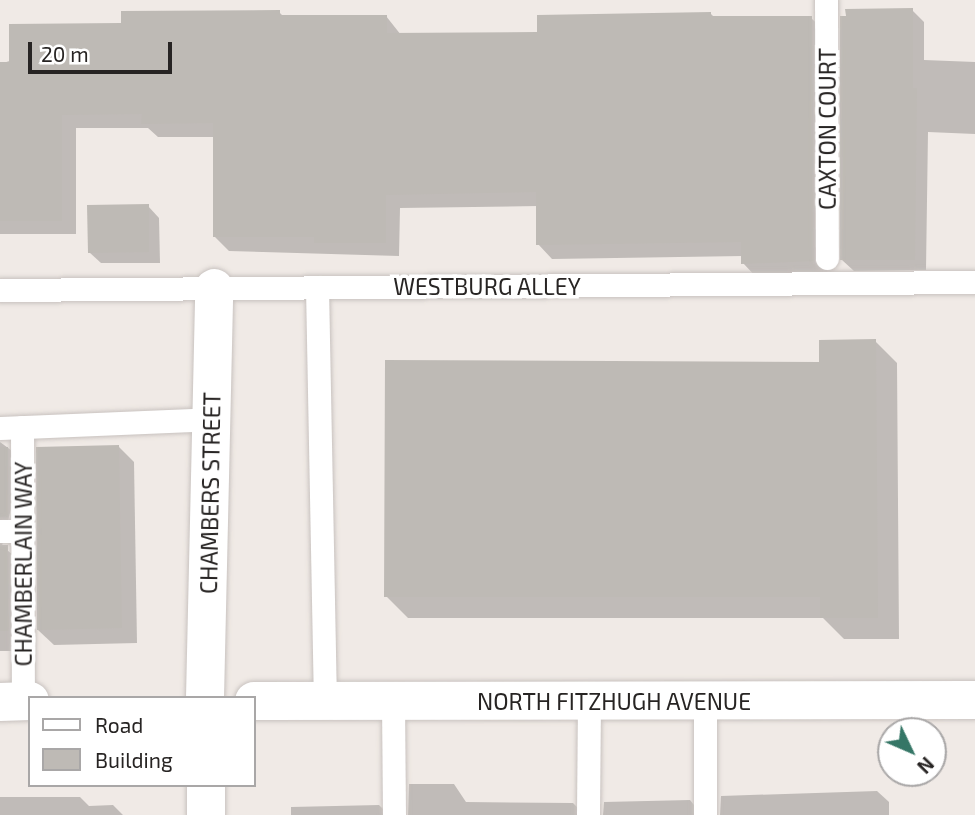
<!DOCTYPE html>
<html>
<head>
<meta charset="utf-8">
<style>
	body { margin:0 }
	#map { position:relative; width:975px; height:815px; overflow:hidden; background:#f0eae6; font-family:"Exo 2",sans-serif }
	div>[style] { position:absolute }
	.shadow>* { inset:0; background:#0003 }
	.building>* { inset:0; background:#bebab5 }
	.roads { filter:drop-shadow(0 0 2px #c8c2bf) drop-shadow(0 0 2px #c8c2bf) }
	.lane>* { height:23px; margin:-11.5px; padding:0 11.5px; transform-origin:11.5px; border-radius:11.5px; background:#fff }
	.street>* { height:38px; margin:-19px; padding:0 19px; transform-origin:19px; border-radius:19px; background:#fff }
	.secondary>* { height:38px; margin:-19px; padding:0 19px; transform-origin:19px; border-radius:19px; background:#fff }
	span { translate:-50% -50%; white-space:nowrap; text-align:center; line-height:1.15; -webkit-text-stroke:7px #fff; paint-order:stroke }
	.street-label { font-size:23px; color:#272423 }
	.legend { position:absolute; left:28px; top:696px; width:228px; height:91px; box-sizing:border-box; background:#fff; border:2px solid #a9a7a7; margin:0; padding:9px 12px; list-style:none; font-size:21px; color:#272423 }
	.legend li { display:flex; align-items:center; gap:14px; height:35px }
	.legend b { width:35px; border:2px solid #a9a7a7 }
	.north { position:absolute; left:877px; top:717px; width:70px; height:70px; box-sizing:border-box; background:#fff; border:2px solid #a9a7a7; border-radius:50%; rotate:134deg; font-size:19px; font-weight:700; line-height:28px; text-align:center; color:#272423 }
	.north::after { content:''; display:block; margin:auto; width:24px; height:32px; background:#357666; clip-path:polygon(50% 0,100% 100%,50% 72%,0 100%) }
	.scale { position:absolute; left:28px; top:42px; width:144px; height:32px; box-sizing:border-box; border:4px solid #272423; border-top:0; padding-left:9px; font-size:21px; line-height:24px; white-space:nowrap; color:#272423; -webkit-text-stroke:5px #fff; paint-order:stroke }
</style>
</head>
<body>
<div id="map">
	<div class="shadow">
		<i style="clip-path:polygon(912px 10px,924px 22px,924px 60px,975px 62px,975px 134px,928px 132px,926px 270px,854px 271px,842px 260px)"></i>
		<i style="clip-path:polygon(279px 12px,284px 17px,386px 16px,401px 35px,539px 33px,710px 13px,714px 17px,811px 18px,826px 32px,827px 275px,757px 278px,743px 263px,743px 256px,552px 259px,538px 244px,538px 206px,400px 208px,399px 256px,229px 251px,215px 237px,215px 137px,158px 137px,148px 128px,76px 128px,76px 234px,0 234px,0 64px,123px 25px)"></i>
		<i style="clip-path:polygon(148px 206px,159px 218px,160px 263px,101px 263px,89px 252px)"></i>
		<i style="clip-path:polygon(875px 341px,897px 363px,899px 639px,844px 639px,823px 618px,408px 618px,386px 596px,821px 363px)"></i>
		<i style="clip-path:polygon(0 442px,23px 459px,2px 546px,23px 563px,24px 651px,0 651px)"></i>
		<i style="clip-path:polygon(118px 446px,134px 462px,137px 643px,54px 645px,38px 630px)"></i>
		<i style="clip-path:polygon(409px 784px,454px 784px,466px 802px,573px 803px,585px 815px,408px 815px)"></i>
		<i style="clip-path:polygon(877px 791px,889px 802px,889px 815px,720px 815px,721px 796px)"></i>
		<i style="clip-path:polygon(0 797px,80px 797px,89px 806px,113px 805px,123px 815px,0 815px)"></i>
		<i style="clip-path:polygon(690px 800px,702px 815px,603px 815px,604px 802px)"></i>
		<i style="clip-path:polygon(379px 805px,389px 815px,291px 815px,291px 807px)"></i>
	</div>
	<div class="building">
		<i style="clip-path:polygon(913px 8px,913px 88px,917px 88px,915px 260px,840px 260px,840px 16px,846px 16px,845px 9px)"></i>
		<i style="clip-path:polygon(280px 10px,280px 15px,387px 15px,387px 33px,537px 32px,537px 15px,711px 12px,711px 16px,812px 16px,814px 261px,741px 264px,741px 242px,536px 245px,536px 192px,386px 195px,386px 243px,314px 243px,314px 237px,213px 237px,213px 123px,141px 124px,142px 114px,62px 115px,62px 221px,0 221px,0 62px,9px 62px,9px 24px,121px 23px,121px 11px)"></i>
		<i style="clip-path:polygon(149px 204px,149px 252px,88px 253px,87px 205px)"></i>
		<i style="clip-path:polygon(876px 339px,878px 618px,820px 618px,820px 597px,384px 597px,385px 360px,819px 362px,819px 340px)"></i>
		<i style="clip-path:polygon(119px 445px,122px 628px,37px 630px,36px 447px)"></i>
		<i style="clip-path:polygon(0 447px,8px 447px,8px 517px,0 517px)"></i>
		<i style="clip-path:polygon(0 545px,8px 545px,9px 631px,0 631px)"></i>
	</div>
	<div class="roads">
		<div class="lane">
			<i style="left:826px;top:0;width:258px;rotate:89.8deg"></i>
			<i style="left:317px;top:287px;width:414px;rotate:88.9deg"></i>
			<i style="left:0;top:290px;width:975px;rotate:-0.47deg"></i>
			<i style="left:22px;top:427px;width:274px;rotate:89.8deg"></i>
			<i style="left:0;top:428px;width:211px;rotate:-2.4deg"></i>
			<i style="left:0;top:531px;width:23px"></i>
			<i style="left:393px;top:701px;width:114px;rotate:89.5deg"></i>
			<i style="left:705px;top:701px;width:114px;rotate:90deg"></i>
			<i style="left:588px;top:815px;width:114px;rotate:-89.5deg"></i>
		</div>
		<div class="street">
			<i style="left:205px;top:698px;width:410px;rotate:-88.7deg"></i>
			<i style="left:206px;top:785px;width:30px;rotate:90deg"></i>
		</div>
		<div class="secondary">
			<i style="left:254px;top:701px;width:721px;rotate:-0.08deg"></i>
			<i style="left:0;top:702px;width:30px;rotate:-2deg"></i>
		</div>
	</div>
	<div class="street-label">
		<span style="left:827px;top:129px;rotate:-90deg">CAXTON COURT</span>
		<span style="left:487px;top:286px">WESTBURG ALLEY</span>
		<span style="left:210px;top:493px;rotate:-89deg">CHAMBERS STREET</span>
		<span style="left:23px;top:564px;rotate:-90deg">CHAMBERLAIN WAY</span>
		<span style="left:614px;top:701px">NORTH FITZHUGH AVENUE</span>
	</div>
	<ul class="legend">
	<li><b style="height:9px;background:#fff"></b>Road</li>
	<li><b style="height:19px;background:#bebab5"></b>Building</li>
	</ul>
	<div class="north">N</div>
	<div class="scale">20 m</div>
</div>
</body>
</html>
